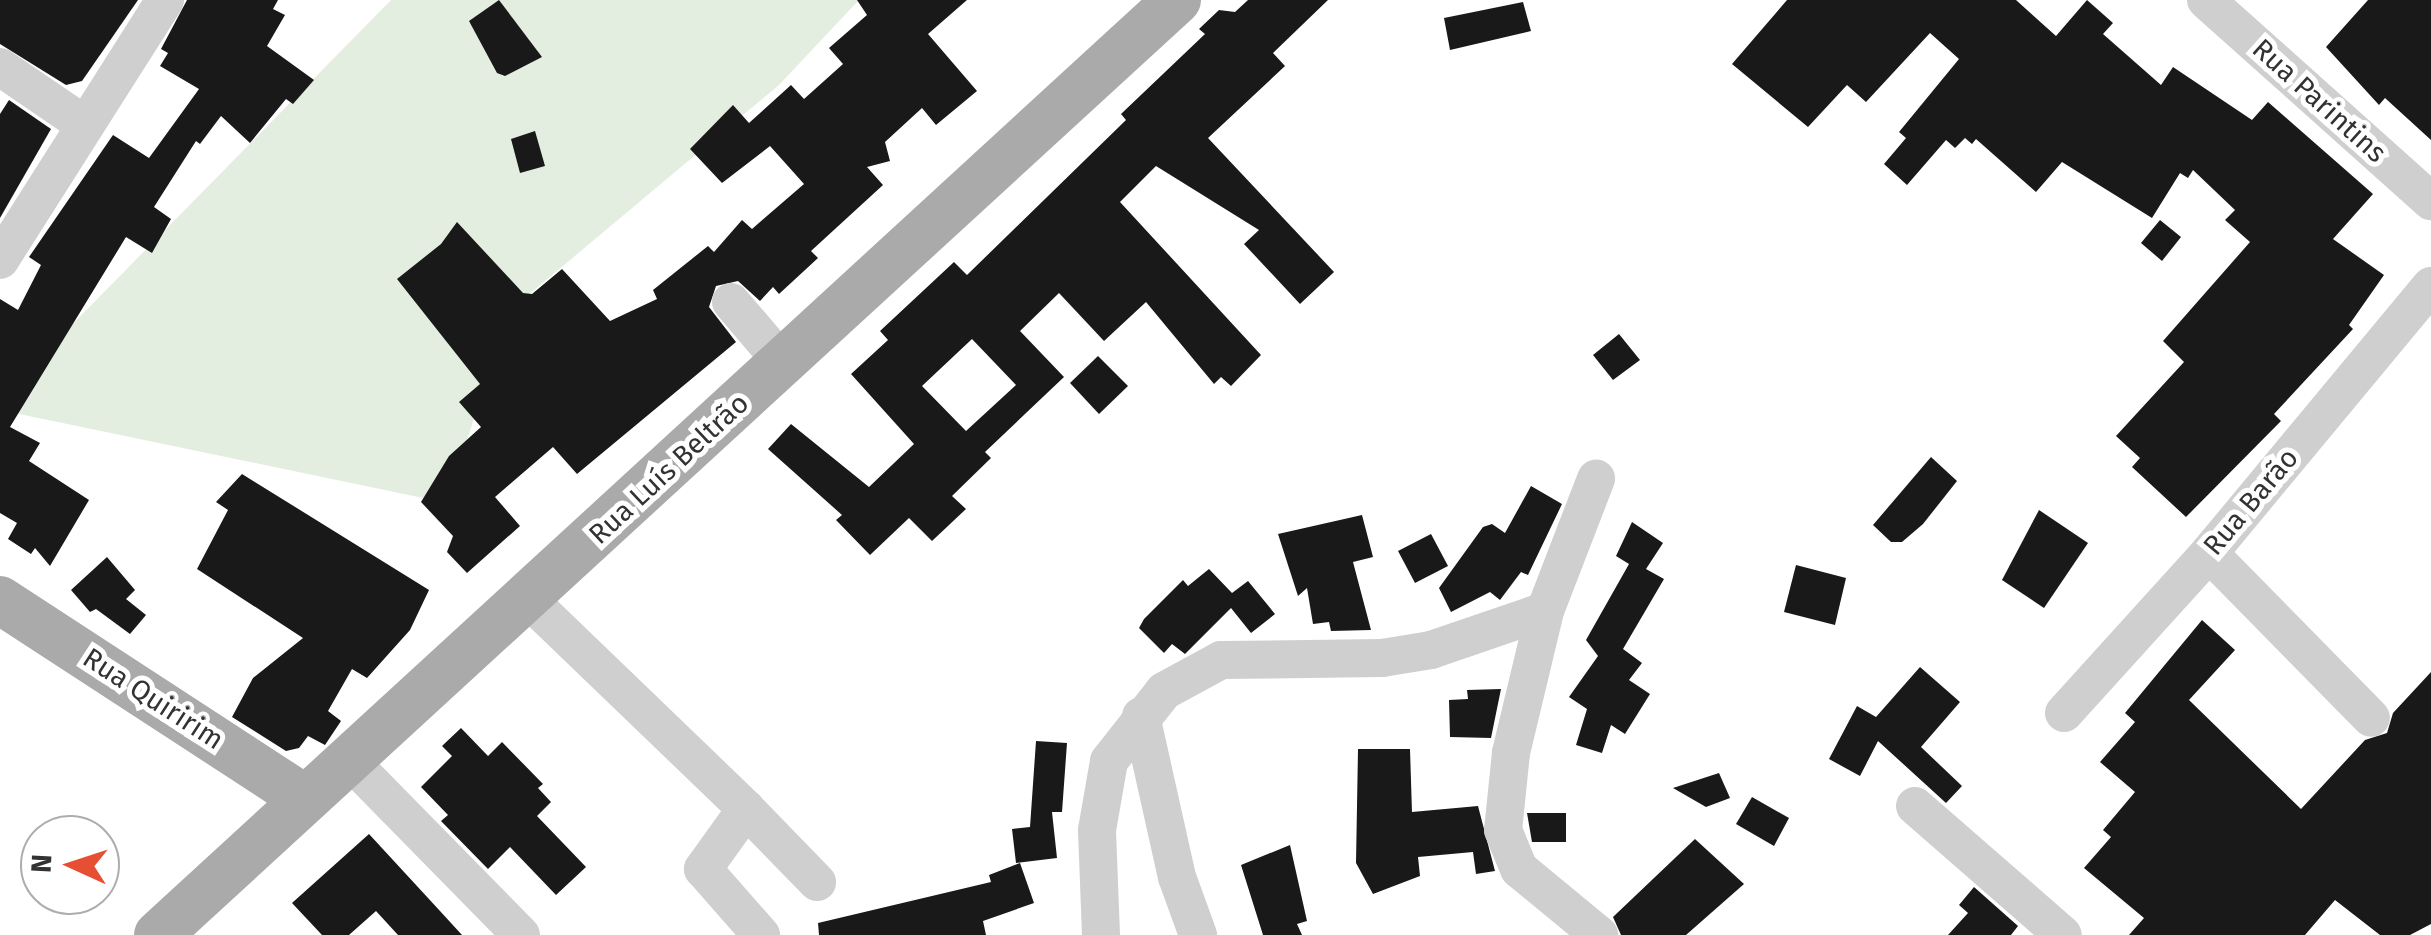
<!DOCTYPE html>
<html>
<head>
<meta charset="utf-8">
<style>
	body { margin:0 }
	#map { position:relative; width:2431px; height:935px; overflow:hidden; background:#fff; font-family:"Fira Sans",sans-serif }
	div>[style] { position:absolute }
	.green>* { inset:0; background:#e4eee0 }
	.building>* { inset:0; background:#191919 }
	.minor>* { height:38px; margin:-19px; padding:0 19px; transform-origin:19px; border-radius:19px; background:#cfcfcf }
	.major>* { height:48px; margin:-24px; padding:0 24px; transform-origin:24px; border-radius:24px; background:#aaa }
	span { translate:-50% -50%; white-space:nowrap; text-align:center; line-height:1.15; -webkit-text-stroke:10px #fff; paint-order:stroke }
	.street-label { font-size:28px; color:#323232 }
	.north { position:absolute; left:20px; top:815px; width:100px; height:100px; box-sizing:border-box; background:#fff; border:2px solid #adadad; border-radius:50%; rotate:273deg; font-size:28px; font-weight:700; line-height:40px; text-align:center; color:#323232 }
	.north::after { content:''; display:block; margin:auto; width:35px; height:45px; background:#e74f35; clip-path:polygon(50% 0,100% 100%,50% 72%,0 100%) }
</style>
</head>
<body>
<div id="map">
	<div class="green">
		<i style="clip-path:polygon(391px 0,859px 0,779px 85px,508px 312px,447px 503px,0 410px,0 398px)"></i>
	</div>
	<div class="building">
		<i style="clip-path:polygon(0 0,138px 0,82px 81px,66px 85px,0 44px)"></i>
		<i style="clip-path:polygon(187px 0,278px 0,273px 9px,285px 15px,267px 46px,314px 80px,293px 104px,286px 99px,250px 143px,221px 116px,200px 144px,196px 141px,154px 207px,171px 219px,152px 253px,126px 237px,10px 427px,40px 443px,29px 461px,89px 500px,50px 566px,35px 548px,31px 554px,8px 539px,17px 523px,0 513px,0 299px,18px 310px,41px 265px,29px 257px,113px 135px,149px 158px,199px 89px,160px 66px,168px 53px,161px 49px)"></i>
		<i style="clip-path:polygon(499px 0,542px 57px,505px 76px,497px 73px,469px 21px)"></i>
		<i style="clip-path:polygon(857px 0,967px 0,928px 34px,977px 91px,936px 125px,922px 108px,885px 142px,890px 161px,867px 167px,883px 185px,811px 251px,818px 258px,779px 294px,773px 287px,760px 301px,738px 281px,716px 286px,709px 307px,736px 342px,577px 474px,553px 447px,495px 497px,520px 526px,467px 573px,447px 552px,453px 536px,421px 502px,449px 456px,481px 427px,459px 402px,480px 384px,397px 279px,441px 244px,457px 222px,523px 293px,532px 294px,562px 269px,610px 321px,657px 299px,653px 290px,708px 246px,714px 252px,742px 220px,752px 229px,804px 184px,770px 146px,722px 183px,690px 149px,733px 105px,749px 123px,791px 85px,804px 99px,843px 64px,829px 48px,867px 15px)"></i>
		<i style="clip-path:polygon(evenodd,1248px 0,1328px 0,1273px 53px,1285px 66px,1208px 138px,1334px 272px,1300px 304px,1244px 244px,1259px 230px,1156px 166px,1120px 202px,1261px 355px,1231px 386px,1221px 377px,1214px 384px,1146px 302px,1104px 341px,1059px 293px,1020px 331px,1064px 377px,985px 452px,991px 458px,952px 496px,966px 509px,932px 541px,909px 518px,870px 555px,836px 520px,842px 515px,768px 449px,791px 424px,869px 487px,914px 444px,851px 374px,888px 340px,880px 331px,954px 262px,967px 275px,1126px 120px,1121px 114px,1205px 34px,1199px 29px,1219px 10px,1235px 12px,1248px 0,972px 339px,1016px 385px,966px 431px,922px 386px,972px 339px)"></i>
		<i style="clip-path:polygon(1787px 0,2016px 0,2056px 36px,2087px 0,2113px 23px,2103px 34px,2161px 85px,2173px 67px,2252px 120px,2268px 102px,2373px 194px,2333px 239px,2384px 275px,2349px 325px,2353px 329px,2274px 414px,2281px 421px,2186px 517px,2132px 467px,2140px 458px,2116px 436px,2184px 362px,2163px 341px,2250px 242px,2225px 220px,2235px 210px,2193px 170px,2188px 178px,2180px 173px,2152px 218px,2062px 162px,2036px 192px,1976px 139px,1972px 144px,1965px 138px,1955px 148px,1946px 140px,1907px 185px,1884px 164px,1906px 138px,1899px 132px,1959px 59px,1930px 33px,1866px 102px,1847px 85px,1808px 127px,1732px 64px)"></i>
		<i style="clip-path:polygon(2368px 0,2431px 0,2431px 140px,2385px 98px,2379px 105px,2326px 47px)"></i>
		<i style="clip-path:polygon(1523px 2px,1531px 31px,1450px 50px,1444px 18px)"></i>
		<i style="clip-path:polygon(9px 100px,51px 129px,0 218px,0 114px)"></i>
		<i style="clip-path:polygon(535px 131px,545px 166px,520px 173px,511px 139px)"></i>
		<i style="clip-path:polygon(2160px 220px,2181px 237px,2162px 261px,2141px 243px)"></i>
		<i style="clip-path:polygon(1619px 334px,1640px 360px,1613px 380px,1593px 355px)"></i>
		<i style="clip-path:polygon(1098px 356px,1128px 386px,1099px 414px,1070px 383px)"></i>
		<i style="clip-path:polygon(1931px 457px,1957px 481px,1923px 524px,1902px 542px,1891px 542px,1873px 525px)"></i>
		<i style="clip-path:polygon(242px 474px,429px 590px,410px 630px,367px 678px,352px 669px,328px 711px,341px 721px,325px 745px,308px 736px,299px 748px,286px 751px,232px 717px,253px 678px,303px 638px,197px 569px,228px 510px,216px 502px)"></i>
		<i style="clip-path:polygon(1531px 486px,1562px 504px,1528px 575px,1521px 572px,1500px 600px,1490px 592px,1451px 612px,1439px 588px,1483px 527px,1492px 524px,1505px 533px)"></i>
		<i style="clip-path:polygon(2039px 510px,2088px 543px,2044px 608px,2002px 580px)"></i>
		<i style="clip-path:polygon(1362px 515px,1373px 557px,1353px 562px,1371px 630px,1331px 631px,1329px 622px,1313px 624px,1307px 588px,1298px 596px,1278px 534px)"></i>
		<i style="clip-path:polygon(1632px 522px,1663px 543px,1646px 569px,1664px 579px,1623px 649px,1642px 663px,1629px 680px,1650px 694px,1625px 734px,1611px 725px,1602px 753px,1576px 745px,1587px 709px,1569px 697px,1598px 656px,1586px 640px,1629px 564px,1616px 556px)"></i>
		<i style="clip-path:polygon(1431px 534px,1448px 566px,1415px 583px,1398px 551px)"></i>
		<i style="clip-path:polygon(107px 557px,135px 590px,126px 599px,146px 615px,130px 634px,96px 609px,90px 612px,71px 590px)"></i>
		<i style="clip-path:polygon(1796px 565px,1846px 578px,1835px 625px,1784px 612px)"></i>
		<i style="clip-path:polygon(1209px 569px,1232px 593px,1248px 581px,1275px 614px,1251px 633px,1231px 608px,1185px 654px,1172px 644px,1164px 653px,1139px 628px,1144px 619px,1183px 580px,1188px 586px)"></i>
		<i style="clip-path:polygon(2202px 620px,2235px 650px,2189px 700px,2301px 809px,2365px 740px,2387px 733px,2393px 713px,2431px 672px,2431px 924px,2410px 935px,2380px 935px,2335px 900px,2305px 935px,2129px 935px,2144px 918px,2084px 868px,2111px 837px,2103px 830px,2135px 792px,2100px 762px,2135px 722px,2125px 713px)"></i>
		<i style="clip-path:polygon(1920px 667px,1960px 702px,1921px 747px,1962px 786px,1946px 803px,1878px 741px,1860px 776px,1829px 759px,1857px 706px,1876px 717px)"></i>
		<i style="clip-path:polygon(1501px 689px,1491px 738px,1450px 737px,1449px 700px,1468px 699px,1467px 690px)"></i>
		<i style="clip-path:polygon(461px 728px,488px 756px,502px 742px,543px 784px,538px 788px,551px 802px,537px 816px,586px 867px,556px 895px,510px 847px,488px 869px,441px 821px,448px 815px,421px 787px,452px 756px,442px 746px)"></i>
		<i style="clip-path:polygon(1036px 741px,1067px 743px,1062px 812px,1052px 812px,1057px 858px,1016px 863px,1012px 829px,1030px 827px)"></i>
		<i style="clip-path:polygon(1358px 749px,1410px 749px,1412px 812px,1478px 806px,1495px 871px,1476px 874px,1473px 852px,1418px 857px,1420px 876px,1373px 894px,1356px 863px)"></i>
		<i style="clip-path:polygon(1719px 773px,1730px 798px,1706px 807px,1673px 788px)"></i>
		<i style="clip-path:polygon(1752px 797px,1789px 818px,1774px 846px,1736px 824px)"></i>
		<i style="clip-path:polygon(1527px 813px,1566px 813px,1566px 842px,1532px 842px)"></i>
		<i style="clip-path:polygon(369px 834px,440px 911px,462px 935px,398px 935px,376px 911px,349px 935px,322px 935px,292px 903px)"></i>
		<i style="clip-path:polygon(1695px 839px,1744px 884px,1686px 935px,1621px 935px,1613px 917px)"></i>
		<i style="clip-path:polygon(1290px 845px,1307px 921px,1297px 924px,1302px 935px,1263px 935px,1241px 865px)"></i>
		<i style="clip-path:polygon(1020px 863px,1034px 903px,983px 921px,986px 935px,819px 935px,818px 923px,991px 882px,989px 875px)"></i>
		<i style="clip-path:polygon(1974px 887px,2018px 926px,2011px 935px,1948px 935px,1968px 913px,1959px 905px)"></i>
	</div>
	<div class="minor">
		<i style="left:2206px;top:0;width:302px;rotate:41.8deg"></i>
		<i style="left:0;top:67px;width:103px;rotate:34.3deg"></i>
		<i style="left:0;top:260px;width:308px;rotate:-57.6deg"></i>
		<i style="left:731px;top:302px;width:80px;rotate:49.6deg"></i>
		<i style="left:2209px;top:553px;width:231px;rotate:45.5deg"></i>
		<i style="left:528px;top:599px;width:303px;rotate:43.9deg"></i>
		<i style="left:746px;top:809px;width:74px;rotate:125.6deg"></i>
		<i style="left:703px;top:869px;width:88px;rotate:48.7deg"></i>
		<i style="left:1545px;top:611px;width:142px;rotate:-68.9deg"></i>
		<i style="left:2064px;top:713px;width:216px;rotate:-47.8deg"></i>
		<i style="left:2209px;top:553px;width:347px;rotate:-50.3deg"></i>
		<i style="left:1141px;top:716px;width:165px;rotate:77.4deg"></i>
		<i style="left:1177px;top:877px;width:62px;rotate:70.1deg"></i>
		<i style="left:350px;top:761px;width:244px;rotate:45.5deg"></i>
		<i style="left:1915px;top:806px;width:196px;rotate:41.1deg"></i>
		<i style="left:746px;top:809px;width:102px;rotate:45.8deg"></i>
		<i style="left:1101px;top:935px;width:105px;rotate:-92.2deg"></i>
		<i style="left:1097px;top:830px;width:70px;rotate:-80.1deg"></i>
		<i style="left:1109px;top:761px;width:89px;rotate:-51.8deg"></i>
		<i style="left:1164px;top:691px;width:65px;rotate:-28.5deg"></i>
		<i style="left:1221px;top:660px;width:161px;rotate:-0.7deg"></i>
		<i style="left:1382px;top:658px;width:50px;rotate:-9.3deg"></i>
		<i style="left:1431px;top:650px;width:120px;rotate:-18.9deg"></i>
		<i style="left:1545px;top:611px;width:146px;rotate:103.5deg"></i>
		<i style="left:1511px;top:753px;width:77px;rotate:95.9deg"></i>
		<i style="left:1503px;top:830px;width:42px;rotate:67.7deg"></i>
		<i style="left:1519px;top:869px;width:104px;rotate:39.5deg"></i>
	</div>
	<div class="major">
		<i style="left:0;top:600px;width:364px;rotate:33.1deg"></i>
		<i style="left:158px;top:935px;width:1383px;rotate:-42.54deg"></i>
	</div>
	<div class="street-label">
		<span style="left:2319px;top:101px;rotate:42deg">Rua Parintins</span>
		<span style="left:669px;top:469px;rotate:-43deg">Rua Luís Beltrão</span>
		<span style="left:2251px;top:502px;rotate:-50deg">Rua Barão</span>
		<span style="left:153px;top:699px;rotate:33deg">Rua Quiririm</span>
	</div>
	<div class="north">N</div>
</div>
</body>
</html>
